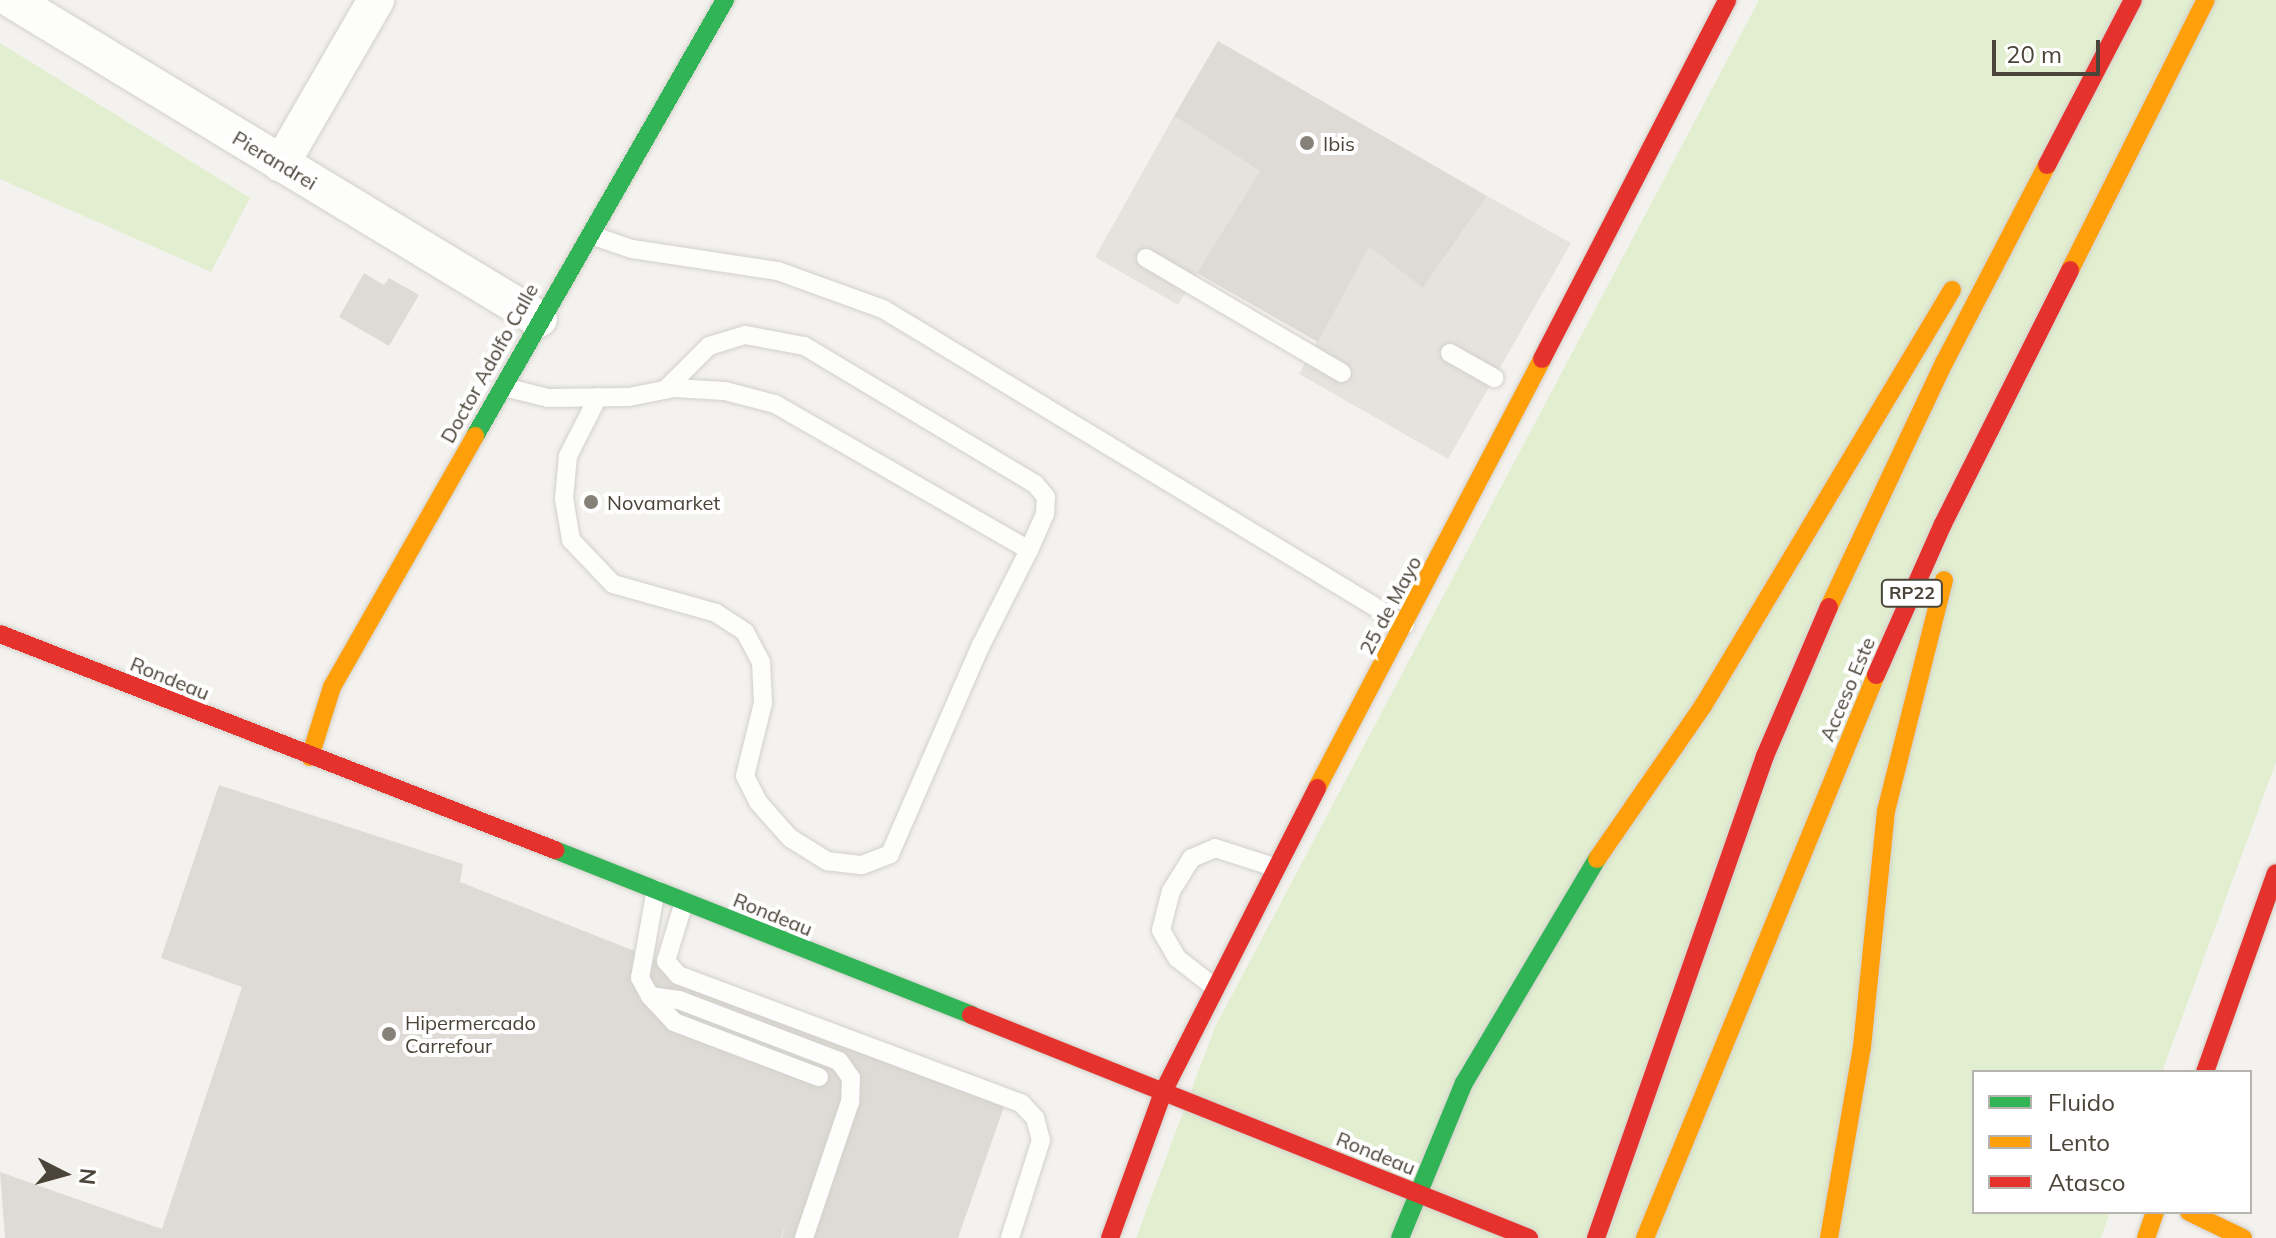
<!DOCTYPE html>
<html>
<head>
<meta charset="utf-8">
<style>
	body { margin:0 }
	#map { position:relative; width:2276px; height:1238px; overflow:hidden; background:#f4f2ee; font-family:Mulish,sans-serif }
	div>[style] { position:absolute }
	.green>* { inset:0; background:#e1eecf }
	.parking>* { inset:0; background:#e6e3df }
	.building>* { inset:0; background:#dedbd6 }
	.roads { filter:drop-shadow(0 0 2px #d2d0cb) drop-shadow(0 0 2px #d2d0cb) }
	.lane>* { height:18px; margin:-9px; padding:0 9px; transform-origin:9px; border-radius:9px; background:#fdfdfc }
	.street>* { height:36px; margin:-18px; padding:0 18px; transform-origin:18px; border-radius:18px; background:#fdfdfc }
	.fast>* { height:18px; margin:-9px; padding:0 9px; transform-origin:9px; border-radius:9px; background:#30b455 }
	.slow>* { height:18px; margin:-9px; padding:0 9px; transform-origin:9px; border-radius:9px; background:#ff9f0a }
	.jam>* { height:18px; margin:-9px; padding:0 9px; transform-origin:9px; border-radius:9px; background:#e5322d }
	.dots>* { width:22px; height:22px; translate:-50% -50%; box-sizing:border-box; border:4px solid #fff; border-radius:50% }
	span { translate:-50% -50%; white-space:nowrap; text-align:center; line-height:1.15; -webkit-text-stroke:8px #fff; paint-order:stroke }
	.shield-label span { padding:2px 6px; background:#fff; border:2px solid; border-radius:6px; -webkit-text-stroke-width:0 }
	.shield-label { font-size:18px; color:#4b4439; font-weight:700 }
	.poi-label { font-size:20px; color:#4b4439 }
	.left { translate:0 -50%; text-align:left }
	.street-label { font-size:20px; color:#4b4439 }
	.legend { position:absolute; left:1972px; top:1070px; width:280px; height:144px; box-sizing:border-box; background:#fff; border:2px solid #b7b4b0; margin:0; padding:10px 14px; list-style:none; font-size:24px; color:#4b4439 }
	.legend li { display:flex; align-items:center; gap:16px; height:40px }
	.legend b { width:40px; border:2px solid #b7b4b0 }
	.north { position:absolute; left:24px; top:1134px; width:80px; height:80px; -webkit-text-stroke:6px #fff; paint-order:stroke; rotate:96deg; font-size:22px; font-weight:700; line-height:32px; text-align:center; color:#4b4439 }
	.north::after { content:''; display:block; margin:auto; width:28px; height:36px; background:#4b4439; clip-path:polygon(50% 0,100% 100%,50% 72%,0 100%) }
	.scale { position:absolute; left:1992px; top:40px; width:108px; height:36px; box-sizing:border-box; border:4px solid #4b4439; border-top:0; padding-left:10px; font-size:24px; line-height:28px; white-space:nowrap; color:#4b4439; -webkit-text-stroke:6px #fff; paint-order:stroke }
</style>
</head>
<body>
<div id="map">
	<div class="green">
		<i style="clip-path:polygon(1759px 0,2276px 0,2276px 762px,2162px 1072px,1974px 1072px,1974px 1212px,2110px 1212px,2101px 1238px,1136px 1238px,1215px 1027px)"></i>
		<i style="clip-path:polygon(0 43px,250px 198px,211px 272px,0 179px)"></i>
	</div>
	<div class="parking">
		<i style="clip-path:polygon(1174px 116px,1260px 171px,1178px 305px,1095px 257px)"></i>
		<i style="clip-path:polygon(1487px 196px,1571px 243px,1448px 459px,1299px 374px,1369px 247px,1423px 288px)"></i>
	</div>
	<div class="building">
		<i style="clip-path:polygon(1218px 41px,1487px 196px,1423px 288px,1369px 247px,1318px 342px,1197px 273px,1260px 171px,1174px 116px)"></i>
		<i style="clip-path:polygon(364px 273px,384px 285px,389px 278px,419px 295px,389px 346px,339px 317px)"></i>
		<i style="clip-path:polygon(219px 785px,463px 864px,460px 882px,1007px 1098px,958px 1238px,782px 1238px,786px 1223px,781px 1238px,5px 1238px,0 1172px,162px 1229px,242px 987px,161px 958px)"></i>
	</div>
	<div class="roads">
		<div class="lane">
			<i style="left:591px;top:235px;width:43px;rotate:18.9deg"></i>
			<i style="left:632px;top:249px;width:148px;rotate:8.6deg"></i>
			<i style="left:778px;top:271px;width:112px;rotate:19.9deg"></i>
			<i style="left:883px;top:309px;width:610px;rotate:31.19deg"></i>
			<i style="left:1146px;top:258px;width:227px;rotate:30.4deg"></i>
			<i style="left:1450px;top:353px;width:51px;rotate:29.6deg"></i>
			<i style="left:504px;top:387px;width:45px;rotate:14deg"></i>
			<i style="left:548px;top:398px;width:81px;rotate:-0.7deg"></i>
			<i style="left:629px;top:397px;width:46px;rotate:-11.3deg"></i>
			<i style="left:674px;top:388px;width:51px;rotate:3.4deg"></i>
			<i style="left:725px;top:391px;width:52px;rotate:14.6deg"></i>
			<i style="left:775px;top:404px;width:293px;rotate:29.9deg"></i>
			<i style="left:598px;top:397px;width:66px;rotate:117deg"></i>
			<i style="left:568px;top:456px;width:42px;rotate:95.4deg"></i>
			<i style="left:564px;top:498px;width:43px;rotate:80.5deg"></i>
			<i style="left:571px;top:540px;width:61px;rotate:46.3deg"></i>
			<i style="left:613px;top:584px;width:107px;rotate:15.7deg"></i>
			<i style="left:716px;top:613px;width:35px;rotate:33deg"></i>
			<i style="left:745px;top:632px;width:34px;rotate:62deg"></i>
			<i style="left:761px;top:662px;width:41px;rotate:87.2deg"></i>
			<i style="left:763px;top:703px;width:75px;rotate:103.9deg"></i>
			<i style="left:745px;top:776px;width:29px;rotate:63deg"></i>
			<i style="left:758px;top:802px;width:48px;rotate:48.4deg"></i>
			<i style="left:790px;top:838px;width:44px;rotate:31.9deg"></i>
			<i style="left:827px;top:861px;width:35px;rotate:7deg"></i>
			<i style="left:862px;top:865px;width:30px;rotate:-21deg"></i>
			<i style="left:890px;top:854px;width:226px;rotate:-66.5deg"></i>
			<i style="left:980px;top:647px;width:109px;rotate:-63.2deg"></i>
			<i style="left:1029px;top:550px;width:39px;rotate:-66deg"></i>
			<i style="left:1045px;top:514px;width:17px;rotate:-87deg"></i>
			<i style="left:1046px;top:497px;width:17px;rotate:-130deg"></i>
			<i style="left:1035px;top:484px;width:269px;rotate:-149.1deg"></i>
			<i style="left:804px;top:346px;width:60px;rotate:-169.4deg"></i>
			<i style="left:745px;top:335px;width:38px;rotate:163deg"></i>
			<i style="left:709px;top:346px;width:61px;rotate:135deg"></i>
			<i style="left:656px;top:889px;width:90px;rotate:100.2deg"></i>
			<i style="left:640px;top:978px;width:21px;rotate:61deg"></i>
			<i style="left:650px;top:996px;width:35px;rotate:47deg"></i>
			<i style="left:674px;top:1022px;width:155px;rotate:20.8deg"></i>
			<i style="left:684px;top:902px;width:62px;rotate:107deg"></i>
			<i style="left:666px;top:961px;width:18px;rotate:49deg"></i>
			<i style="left:678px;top:975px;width:366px;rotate:20.5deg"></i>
			<i style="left:1021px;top:1103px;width:21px;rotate:47deg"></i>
			<i style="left:1035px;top:1118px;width:23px;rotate:75deg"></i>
			<i style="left:1041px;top:1140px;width:103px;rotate:107.6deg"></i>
			<i style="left:1214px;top:987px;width:47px;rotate:-141.9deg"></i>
			<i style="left:1177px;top:958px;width:32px;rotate:-120deg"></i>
			<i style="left:1161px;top:930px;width:40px;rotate:-75.6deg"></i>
			<i style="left:1171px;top:891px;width:39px;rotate:-58deg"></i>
			<i style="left:1192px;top:858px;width:25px;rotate:-23deg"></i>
			<i style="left:1215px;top:848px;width:62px;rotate:17.9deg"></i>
			<i style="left:650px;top:996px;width:29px;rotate:8deg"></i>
			<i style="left:679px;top:1000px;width:171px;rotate:20.9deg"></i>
			<i style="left:839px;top:1061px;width:21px;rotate:55deg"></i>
			<i style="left:851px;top:1078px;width:24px;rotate:92deg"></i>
			<i style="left:850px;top:1102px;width:144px;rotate:108.7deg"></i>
		</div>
		<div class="street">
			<i style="left:12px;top:0;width:616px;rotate:31.19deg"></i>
			<i style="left:281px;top:164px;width:190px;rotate:-59.9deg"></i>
		</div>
		<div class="fast">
			<i style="left:475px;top:436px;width:503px;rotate:-60.17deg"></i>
			<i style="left:555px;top:850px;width:448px;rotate:21.6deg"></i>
			<i style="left:1400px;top:1238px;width:168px;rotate:-67.6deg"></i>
			<i style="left:1464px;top:1083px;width:261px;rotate:-59.3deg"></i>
		</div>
		<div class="slow">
			<i style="left:2070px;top:270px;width:302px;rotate:-63.3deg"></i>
			<i style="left:1829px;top:607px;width:270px;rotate:-64.8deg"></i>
			<i style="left:1944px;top:363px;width:223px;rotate:-62.5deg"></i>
			<i style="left:310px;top:757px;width:73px;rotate:-72.6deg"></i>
			<i style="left:332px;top:687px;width:289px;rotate:-60.3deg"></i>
			<i style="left:1317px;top:788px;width:484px;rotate:-62.3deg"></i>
			<i style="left:1597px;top:859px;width:186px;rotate:-55.3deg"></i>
			<i style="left:1703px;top:706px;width:485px;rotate:-59.1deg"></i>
			<i style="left:2189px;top:1212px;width:60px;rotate:25.7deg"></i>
			<i style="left:1645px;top:1238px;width:609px;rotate:-67.69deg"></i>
			<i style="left:1829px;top:1238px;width:194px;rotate:-80.2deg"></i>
			<i style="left:1862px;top:1047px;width:237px;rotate:-84.2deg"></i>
			<i style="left:1886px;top:811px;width:238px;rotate:-75.9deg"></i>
			<i style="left:2146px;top:1238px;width:28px;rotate:-71deg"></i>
		</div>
		<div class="jam">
			<i style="left:2047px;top:165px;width:186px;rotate:-62.5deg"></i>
			<i style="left:1542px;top:359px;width:404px;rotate:-62.7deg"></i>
			<i style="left:0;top:634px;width:596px;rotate:21.27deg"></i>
			<i style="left:1876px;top:675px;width:165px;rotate:-66.1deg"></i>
			<i style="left:1943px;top:524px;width:284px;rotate:-63.4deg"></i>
			<i style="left:971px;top:1015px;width:601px;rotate:21.78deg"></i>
			<i style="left:2205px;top:1072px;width:211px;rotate:-70.4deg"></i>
			<i style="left:1110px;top:1238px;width:155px;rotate:-70deg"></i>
			<i style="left:1163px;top:1092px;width:341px;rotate:-63.1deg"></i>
			<i style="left:1596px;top:1238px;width:511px;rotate:-70.68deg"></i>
			<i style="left:1765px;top:756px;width:162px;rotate:-66.8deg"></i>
		</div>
	</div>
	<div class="dots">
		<i style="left:1307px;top:143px;background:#868178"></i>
		<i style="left:591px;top:502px;background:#868178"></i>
		<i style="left:389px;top:1034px;background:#868178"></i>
	</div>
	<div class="shield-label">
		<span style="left:1912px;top:593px">RP22</span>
	</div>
	<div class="poi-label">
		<span class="left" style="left:1323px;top:143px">Ibis</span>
		<span class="left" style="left:607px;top:502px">Novamarket</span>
		<span class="left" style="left:405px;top:1034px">Hipermercado<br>Carrefour</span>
	</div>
	<div class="street-label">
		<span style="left:275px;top:160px;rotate:31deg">Pierandrei</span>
		<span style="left:489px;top:363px;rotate:-61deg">Doctor Adolfo Calle</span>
		<span style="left:1390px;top:605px;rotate:-62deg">25 de Mayo</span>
		<span style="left:170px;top:678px;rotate:22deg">Rondeau</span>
		<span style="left:1847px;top:689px;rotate:-67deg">Acceso Este</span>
		<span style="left:773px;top:914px;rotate:22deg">Rondeau</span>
		<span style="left:1376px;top:1153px;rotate:22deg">Rondeau</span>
	</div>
	<ul class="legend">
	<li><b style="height:10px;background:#30b455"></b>Fluido</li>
	<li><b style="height:10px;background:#ff9f0a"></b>Lento</li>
	<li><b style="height:10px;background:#e5322d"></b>Atasco</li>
	</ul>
	<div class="north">N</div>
	<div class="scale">20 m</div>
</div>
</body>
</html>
